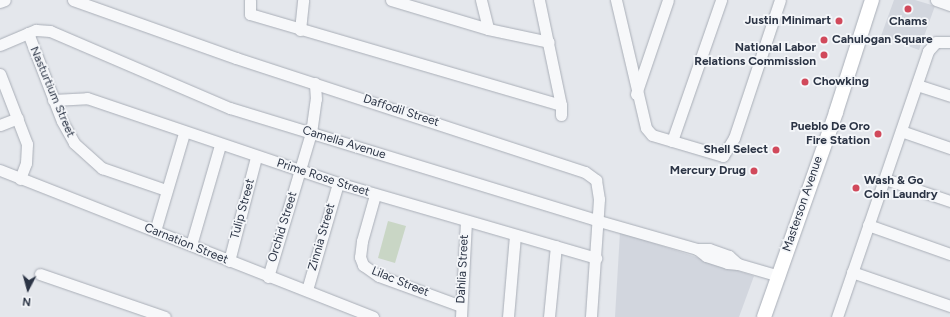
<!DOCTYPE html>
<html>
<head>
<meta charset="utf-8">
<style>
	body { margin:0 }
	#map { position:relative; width:950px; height:317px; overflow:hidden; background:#e4e7ec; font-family:Figtree,sans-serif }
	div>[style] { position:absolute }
	.built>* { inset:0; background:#d2d6de }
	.green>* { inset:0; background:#c9d6c5 }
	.roads { filter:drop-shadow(0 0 1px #a9aeb7) drop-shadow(0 0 1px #a9aeb7) }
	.minor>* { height:11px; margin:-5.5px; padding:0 5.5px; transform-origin:5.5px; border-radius:5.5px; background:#f7f8fa }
	.major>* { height:14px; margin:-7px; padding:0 7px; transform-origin:7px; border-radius:7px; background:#fff }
	.dots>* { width:11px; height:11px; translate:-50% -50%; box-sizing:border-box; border:2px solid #f4f6f9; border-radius:50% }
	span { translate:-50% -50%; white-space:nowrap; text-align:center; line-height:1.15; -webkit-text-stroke:3.5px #f4f6f9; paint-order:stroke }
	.poi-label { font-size:12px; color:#2b3445; font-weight:700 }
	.right { translate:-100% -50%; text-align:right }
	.left { translate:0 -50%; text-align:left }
	.street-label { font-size:12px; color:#2b3445 }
	.north { position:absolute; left:8px; top:269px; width:40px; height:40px; -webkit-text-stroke:3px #f4f6f9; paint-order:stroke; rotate:186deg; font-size:11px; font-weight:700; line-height:16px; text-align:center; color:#2b3445 }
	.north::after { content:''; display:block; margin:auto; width:14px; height:18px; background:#2b3445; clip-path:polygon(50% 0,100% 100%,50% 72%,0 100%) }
</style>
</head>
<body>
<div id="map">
	<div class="built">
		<i style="clip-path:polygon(894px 0,915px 0,935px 6px,919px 50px,881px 36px)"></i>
		<i style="clip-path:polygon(620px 232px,754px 276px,739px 317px,615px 317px)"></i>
	</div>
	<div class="green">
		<i style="clip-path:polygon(388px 221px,406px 226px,395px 263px,378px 258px)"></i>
	</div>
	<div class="roads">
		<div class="minor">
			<i style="left:73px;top:0;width:173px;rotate:19.6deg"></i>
			<i style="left:236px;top:58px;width:367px;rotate:18.1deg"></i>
			<i style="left:585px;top:172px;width:14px;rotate:36deg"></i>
			<i style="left:596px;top:180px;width:19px;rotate:81deg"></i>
			<i style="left:599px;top:199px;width:118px;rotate:93.9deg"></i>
			<i style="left:250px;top:0;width:14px;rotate:90deg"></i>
			<i style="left:250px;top:14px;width:324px;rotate:16.3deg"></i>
			<i style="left:391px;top:0;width:101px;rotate:16.6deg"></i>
			<i style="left:488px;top:29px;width:62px;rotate:12deg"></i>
			<i style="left:481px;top:0;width:30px;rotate:76deg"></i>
			<i style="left:539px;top:0;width:107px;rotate:78.2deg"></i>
			<i style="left:561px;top:105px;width:10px;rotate:90deg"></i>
			<i style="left:616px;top:0;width:131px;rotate:76.8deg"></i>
			<i style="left:646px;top:128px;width:9px;rotate:49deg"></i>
			<i style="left:652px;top:135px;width:74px;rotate:16.5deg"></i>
			<i style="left:723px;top:156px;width:21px;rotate:-59deg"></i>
			<i style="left:734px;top:138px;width:145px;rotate:-71.6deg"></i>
			<i style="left:936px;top:0;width:15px;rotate:20deg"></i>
			<i style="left:0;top:2px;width:5px;rotate:-22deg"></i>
			<i style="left:300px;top:30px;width:30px;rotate:-84deg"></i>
			<i style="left:28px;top:33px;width:94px;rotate:68.9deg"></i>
			<i style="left:62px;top:121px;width:25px;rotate:61deg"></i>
			<i style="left:74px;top:143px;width:38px;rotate:42deg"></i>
			<i style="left:102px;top:168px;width:68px;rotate:19deg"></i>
			<i style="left:0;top:45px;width:39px;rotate:-23deg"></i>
			<i style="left:36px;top:30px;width:14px;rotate:4deg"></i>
			<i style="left:50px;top:31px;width:196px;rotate:23.2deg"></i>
			<i style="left:230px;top:108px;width:386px;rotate:17deg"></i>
			<i style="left:599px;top:221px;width:102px;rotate:15.9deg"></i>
			<i style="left:697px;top:249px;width:12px"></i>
			<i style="left:709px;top:249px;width:21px;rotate:19deg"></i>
			<i style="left:729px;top:256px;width:12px;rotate:42deg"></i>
			<i style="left:0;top:74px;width:75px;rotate:68.9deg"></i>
			<i style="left:27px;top:144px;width:19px;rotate:93deg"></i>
			<i style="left:26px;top:163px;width:17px;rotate:111deg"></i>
			<i style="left:917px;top:85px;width:35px;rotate:18deg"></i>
			<i style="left:636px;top:94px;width:99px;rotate:-71.2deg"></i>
			<i style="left:53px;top:100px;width:34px;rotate:-3deg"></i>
			<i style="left:87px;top:98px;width:265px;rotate:18.7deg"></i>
			<i style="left:338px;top:183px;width:269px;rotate:16.2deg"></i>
			<i style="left:0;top:125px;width:19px;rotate:-21deg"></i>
			<i style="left:901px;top:131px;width:52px;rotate:19.1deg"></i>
			<i style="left:672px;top:141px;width:149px;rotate:-70.8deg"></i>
			<i style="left:0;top:170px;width:401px;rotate:21.5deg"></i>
			<i style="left:885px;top:179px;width:69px;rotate:18.7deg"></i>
			<i style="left:375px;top:195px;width:48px;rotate:105.8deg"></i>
			<i style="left:362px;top:241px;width:16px;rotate:97deg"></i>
			<i style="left:360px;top:257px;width:9px;rotate:69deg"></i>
			<i style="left:363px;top:265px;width:19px;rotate:35deg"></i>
			<i style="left:379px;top:276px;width:87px;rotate:20.1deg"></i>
			<i style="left:868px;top:225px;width:87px;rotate:19.5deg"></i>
			<i style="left:155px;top:231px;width:102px;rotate:-73.5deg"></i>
			<i style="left:191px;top:245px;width:104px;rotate:-73.8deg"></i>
			<i style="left:697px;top:249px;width:11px;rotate:38deg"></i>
			<i style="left:706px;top:256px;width:22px;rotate:18deg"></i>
			<i style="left:727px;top:263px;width:11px;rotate:5deg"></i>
			<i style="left:738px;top:264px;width:43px;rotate:16.3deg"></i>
			<i style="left:229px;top:261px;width:107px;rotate:-75.4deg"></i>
			<i style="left:852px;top:272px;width:104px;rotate:19.1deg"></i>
			<i style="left:40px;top:274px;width:132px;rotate:19deg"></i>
			<i style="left:268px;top:277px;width:150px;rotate:-73.4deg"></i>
			<i style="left:311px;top:133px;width:34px;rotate:-82deg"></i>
			<i style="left:316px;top:99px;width:16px;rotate:-94deg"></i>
			<i style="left:307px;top:290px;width:111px;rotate:-73.8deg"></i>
			<i style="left:461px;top:317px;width:96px;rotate:-87deg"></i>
			<i style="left:508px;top:317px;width:82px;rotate:-85.1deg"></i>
			<i style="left:549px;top:317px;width:71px;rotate:-84.4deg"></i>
			<i style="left:837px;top:317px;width:281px;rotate:-71.1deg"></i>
			<i style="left:928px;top:51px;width:12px;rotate:-48deg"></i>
			<i style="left:936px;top:42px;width:14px"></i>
		</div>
		<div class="major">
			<i style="left:764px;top:317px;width:217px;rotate:-70.6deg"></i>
			<i style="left:836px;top:112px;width:118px;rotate:-72.2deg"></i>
		</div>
	</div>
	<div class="dots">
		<i style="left:908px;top:9px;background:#d1495b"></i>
		<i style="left:839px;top:21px;background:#d1495b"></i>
		<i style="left:824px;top:40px;background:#d1495b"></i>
		<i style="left:824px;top:55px;background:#d1495b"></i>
		<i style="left:805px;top:82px;background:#d1495b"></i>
		<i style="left:878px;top:134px;background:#d1495b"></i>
		<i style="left:776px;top:150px;background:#d1495b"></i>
		<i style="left:754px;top:171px;background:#d1495b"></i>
		<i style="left:856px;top:188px;background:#d1495b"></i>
	</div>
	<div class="poi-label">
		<span class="right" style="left:831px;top:21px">Justin Minimart</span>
		<span style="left:908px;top:22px">Chams</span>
		<span class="left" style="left:832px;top:40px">Cahulogan Square</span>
		<span class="right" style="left:816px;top:55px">National Labor<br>Relations Commission</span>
		<span class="left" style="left:813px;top:82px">Chowking</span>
		<span class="right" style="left:870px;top:134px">Pueblo De Oro<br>Fire Station</span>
		<span class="right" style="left:768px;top:150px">Shell Select</span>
		<span class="right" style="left:746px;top:171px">Mercury Drug</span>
		<span class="left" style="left:864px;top:188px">Wash &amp; Go<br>Coin Laundry</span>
	</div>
	<div class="street-label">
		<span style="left:52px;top:92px;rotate:67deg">Nasturtium Street</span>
		<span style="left:401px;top:111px;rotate:18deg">Daffodil Street</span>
		<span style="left:344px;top:143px;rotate:17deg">Camella Avenue</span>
		<span style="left:323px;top:178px;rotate:18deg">Prime Rose Street</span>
		<span style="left:803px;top:204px;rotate:-71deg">Masterson Avenue</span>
		<span style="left:243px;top:209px;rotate:-75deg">Tulip Street</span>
		<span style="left:283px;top:227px;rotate:-73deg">Orchid Street</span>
		<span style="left:322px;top:237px;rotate:-74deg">Zinnia Street</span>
		<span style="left:186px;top:244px;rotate:22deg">Carnation Street</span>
		<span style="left:463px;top:269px;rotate:-87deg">Dahlia Street</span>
		<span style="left:400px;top:282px;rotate:22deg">Lilac Street</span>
	</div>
	<div class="north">N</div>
</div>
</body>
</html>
